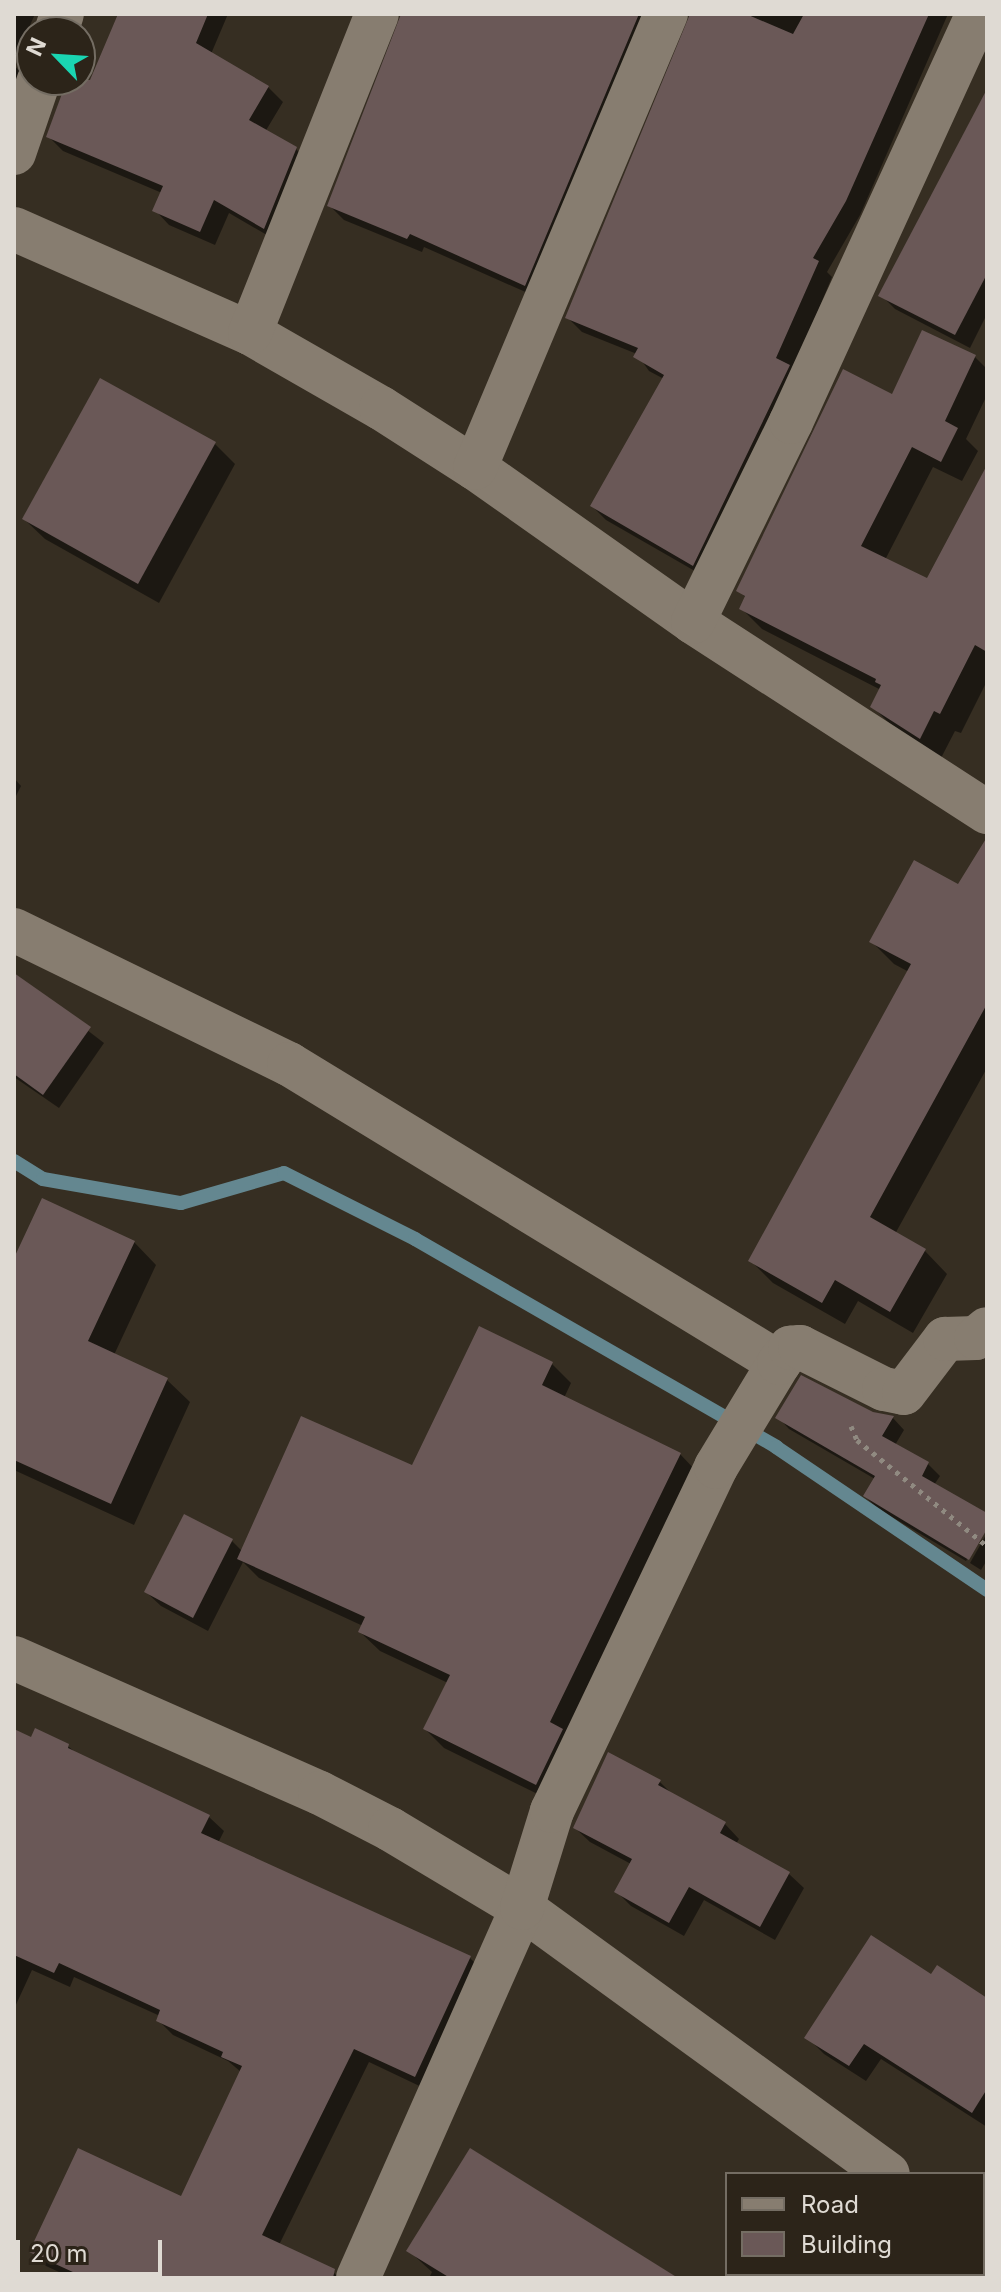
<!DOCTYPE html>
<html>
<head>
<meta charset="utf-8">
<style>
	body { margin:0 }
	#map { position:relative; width:1001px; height:2292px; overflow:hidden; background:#362e22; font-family:Inter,sans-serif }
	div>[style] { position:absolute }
	.shadow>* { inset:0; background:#0007 }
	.stream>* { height:14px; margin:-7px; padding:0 7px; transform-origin:7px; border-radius:7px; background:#648790 }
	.building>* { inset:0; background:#6a5857 }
	.path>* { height:5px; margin-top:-2.5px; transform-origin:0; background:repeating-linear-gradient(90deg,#908a81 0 4px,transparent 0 10px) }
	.minor>* { height:44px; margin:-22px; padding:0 22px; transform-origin:22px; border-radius:22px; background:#877d70 }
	span { translate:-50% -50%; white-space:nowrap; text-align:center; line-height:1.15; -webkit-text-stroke:6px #2c2419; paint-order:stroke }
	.frame { position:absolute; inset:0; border:16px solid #dfdad3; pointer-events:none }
	.legend { position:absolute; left:725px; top:2172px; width:260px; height:104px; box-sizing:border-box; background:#2c2419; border:2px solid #746d63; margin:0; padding:10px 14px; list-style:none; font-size:24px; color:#dfdad3 }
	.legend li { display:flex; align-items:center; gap:16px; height:40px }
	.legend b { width:40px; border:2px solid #746d63 }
	.north { position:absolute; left:16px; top:16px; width:80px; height:80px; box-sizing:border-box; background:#2c2419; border:2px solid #746d63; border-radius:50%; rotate:295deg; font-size:22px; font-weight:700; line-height:32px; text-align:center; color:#dfdad3 }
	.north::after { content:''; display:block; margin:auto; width:28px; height:36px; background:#1ad5b2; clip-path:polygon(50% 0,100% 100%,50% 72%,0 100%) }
	.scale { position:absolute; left:16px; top:2240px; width:146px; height:36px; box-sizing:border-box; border:4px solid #dfdad3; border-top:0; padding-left:10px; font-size:24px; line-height:28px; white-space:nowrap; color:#dfdad3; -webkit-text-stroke:6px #2c2419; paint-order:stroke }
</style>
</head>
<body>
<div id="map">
	<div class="shadow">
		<i style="clip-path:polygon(14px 14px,35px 14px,14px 62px)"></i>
		<i style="clip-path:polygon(120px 14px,228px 14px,211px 54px,268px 87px,283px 102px,265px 132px,296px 149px,310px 164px,279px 242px,229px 213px,215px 245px,169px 225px,155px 210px,162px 193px,63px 151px,48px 136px,89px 88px)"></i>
		<i style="clip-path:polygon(404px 14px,660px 14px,539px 298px,424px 247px,422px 252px,344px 220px,330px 206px)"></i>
		<i style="clip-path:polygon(692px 14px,948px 14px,860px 215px,827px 272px,832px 277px,707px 578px,606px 520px,592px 506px,664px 379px,649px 371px,637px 354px,582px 332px,568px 318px)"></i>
		<i style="clip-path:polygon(14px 66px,33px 82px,14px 129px)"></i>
		<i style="clip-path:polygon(987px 93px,987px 314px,970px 348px,895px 309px,881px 295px)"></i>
		<i style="clip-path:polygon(975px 357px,987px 369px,987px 395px,966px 439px,978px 451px,962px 481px,933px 467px,885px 560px,927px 580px,987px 522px,987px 681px,961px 733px,955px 731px,941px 758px,893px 727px,872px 706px,881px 690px,762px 629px,741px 608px,746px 598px,739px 590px,893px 397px)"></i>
		<i style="clip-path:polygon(214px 443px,235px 464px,159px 603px,45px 539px,24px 519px)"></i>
		<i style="clip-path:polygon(14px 778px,21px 786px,14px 800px)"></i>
		<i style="clip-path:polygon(987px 873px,987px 1068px,895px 1234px,925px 1251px,947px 1274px,913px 1333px,858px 1301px,845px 1324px,773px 1283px,750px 1260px,909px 972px,894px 964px,871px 941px,958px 887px)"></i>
		<i style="clip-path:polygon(14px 974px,104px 1043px,59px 1108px,14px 1077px)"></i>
		<i style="clip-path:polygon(134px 1242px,156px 1265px,114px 1355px,167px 1380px,190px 1402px,134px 1525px,14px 1470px,14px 1263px)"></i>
		<i style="clip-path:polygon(552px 1364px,571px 1383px,564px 1398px,680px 1454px,699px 1474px,556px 1803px,444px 1748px,425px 1729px,448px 1683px,380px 1651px,360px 1632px,363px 1626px,259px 1578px,243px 1562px,208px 1631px,161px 1606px,146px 1592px,232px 1541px,243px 1552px,413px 1468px)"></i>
		<i style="clip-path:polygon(778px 1417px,893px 1418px,904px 1430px,895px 1445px,928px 1464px,940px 1476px,934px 1485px,987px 1515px,987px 1525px,966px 1561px,877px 1508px,865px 1496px,875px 1479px,789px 1429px)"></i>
		<i style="clip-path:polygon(987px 1533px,987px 1560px,981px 1570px,970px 1563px)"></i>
		<i style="clip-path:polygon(14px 1731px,32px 1739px,68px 1746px,77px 1754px,209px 1817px,224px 1831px,218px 1843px,470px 1958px,485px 1973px,430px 2091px,369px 2062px,279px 2245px,331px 2270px,339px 2278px,72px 2278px,46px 2266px,32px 2251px,182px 2198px,241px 2072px,228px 2061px,173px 2035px,158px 2020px,160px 2016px,74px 1977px,70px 1987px,32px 1970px,14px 2009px)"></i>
		<i style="clip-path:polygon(659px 1781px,674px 1796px,725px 1824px,739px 1839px,736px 1844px,789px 1874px,804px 1888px,775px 1940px,704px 1900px,684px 1936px,631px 1906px,616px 1891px,631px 1864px,590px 1842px,575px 1828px)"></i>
		<i style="clip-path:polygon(932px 1977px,987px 2001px,987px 2127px,881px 2059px,866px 2081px,824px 2054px,807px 2037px)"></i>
		<i style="clip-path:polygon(409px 2251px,675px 2278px,429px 2278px,432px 2272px)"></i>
	</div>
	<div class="stream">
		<i style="left:14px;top:1161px;width:34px;rotate:32deg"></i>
		<i style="left:43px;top:1179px;width:140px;rotate:9.9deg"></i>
		<i style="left:181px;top:1203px;width:107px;rotate:-16.2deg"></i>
		<i style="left:284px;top:1173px;width:147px;rotate:26.7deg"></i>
		<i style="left:415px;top:1239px;width:417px;rotate:29.9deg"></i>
		<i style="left:776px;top:1447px;width:255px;rotate:34.1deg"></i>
	</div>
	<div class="building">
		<i style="clip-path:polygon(118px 14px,208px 14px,196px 43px,269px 86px,249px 120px,297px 147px,264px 229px,214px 200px,200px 232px,152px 211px,163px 186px,46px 137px,67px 80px,90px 80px)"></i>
		<i style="clip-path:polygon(401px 14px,639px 14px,525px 286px,410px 234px,407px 239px,327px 206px)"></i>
		<i style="clip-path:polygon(690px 14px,746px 14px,793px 34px,804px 14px,929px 14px,846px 201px,813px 258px,819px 261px,776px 358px,790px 365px,693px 566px,590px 506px,664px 375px,633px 357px,638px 348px,565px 318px)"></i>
		<i style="clip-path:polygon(987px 89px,987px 274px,955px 335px,878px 296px)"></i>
		<i style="clip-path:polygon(922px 330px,976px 355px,945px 421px,958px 428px,941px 462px,912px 447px,861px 546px,927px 578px,987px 465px,987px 652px,975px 645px,940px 714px,934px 711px,920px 739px,870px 707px,881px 685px,875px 682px,876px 679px,739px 609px,745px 596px,736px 591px,843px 369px,892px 394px)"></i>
		<i style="clip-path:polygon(100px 378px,216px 442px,138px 584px,22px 519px)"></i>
		<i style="clip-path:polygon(987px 837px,987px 1004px,870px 1217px,926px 1249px,890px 1312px,835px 1280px,822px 1303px,748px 1261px,911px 964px,869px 942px,914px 860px,958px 884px)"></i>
		<i style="clip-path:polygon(14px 973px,91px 1027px,43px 1095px,14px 1074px)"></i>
		<i style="clip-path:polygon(42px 1198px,135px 1241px,88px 1341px,168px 1378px,111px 1504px,14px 1460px,14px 1258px)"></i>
		<i style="clip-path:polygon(479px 1326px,553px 1362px,542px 1385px,681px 1453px,550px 1722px,563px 1729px,536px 1785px,423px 1729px,450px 1675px,358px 1632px,365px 1617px,237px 1559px,301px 1416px,412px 1465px)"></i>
		<i style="clip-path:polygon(801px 1375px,873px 1412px,894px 1416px,882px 1436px,929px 1462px,922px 1476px,987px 1513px,987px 1529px,969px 1560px,863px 1496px,875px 1476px,775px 1418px)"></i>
		<i style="clip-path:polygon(184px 1514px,233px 1539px,193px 1618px,144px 1592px)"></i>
		<i style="clip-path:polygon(35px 1728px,69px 1744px,68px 1748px,210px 1815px,201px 1833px,471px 1956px,415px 2077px,354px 2049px,262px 2235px,335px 2269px,333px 2278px,86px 2278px,29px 2252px,78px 2148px,181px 2196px,242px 2066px,221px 2057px,223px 2052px,156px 2021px,160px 2010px,59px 1963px,54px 1973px,14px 1955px,14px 1729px,31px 1737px)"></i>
		<i style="clip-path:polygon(608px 1752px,661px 1780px,658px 1785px,726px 1822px,720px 1833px,790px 1872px,760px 1927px,689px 1887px,669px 1923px,614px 1892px,632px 1859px,573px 1828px)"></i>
		<i style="clip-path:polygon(871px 1935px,931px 1974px,937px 1965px,987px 1998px,987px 2089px,972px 2113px,864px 2044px,849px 2066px,804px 2038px)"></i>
		<i style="clip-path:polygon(470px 2148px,678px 2278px,450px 2278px,406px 2251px)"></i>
	</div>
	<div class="path">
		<i style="left:851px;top:1426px;width:15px;rotate:67deg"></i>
		<i style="left:857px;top:1440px;width:168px;rotate:39.2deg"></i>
	</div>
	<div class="minor">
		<i style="left:56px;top:32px;width:19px;rotate:-72deg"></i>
		<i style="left:14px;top:153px;width:77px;rotate:-71.1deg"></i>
		<i style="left:14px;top:229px;width:258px;rotate:23.8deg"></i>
		<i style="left:250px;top:333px;width:151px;rotate:29.8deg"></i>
		<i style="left:381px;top:408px;width:112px;rotate:32.6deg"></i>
		<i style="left:475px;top:468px;width:267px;rotate:35.2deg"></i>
		<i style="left:693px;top:622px;width:350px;rotate:32.9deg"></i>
		<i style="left:250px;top:333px;width:343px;rotate:-68.3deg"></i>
		<i style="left:475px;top:468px;width:493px;rotate:-67.2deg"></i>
		<i style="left:693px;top:622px;width:223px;rotate:-63.9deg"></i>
		<i style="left:791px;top:422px;width:449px;rotate:-65.4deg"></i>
		<i style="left:14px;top:930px;width:306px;rotate:26deg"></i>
		<i style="left:289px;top:1064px;width:574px;rotate:31.39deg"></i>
		<i style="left:14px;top:1658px;width:334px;rotate:23.8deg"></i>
		<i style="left:320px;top:1793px;width:79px;rotate:27.2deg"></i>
		<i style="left:390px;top:1829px;width:154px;rotate:30.9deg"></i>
		<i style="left:522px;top:1908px;width:452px;rotate:36deg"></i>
		<i style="left:983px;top:2243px;width:5px;rotate:37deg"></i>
		<i style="left:358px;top:2278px;width:405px;rotate:-66.1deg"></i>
		<i style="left:522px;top:1908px;width:102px;rotate:-72.8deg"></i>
		<i style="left:552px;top:1811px;width:381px;rotate:-64.5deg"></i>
		<i style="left:716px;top:1467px;width:122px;rotate:-58.8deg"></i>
		<i style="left:779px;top:1363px;width:19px;rotate:-54deg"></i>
		<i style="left:790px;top:1348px;width:10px;rotate:-6deg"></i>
		<i style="left:800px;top:1347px;width:94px;rotate:26.6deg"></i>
		<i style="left:884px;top:1389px;width:20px;rotate:11deg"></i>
		<i style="left:904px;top:1393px;width:68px;rotate:-52.8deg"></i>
		<i style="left:945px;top:1339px;width:31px;rotate:-2deg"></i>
		<i style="left:976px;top:1338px;width:14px;rotate:-39deg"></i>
	</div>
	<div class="frame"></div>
	<ul class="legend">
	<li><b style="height:10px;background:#877d70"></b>Road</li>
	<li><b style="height:22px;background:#6a5857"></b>Building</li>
	</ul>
	<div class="north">N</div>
	<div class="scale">20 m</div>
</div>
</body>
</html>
